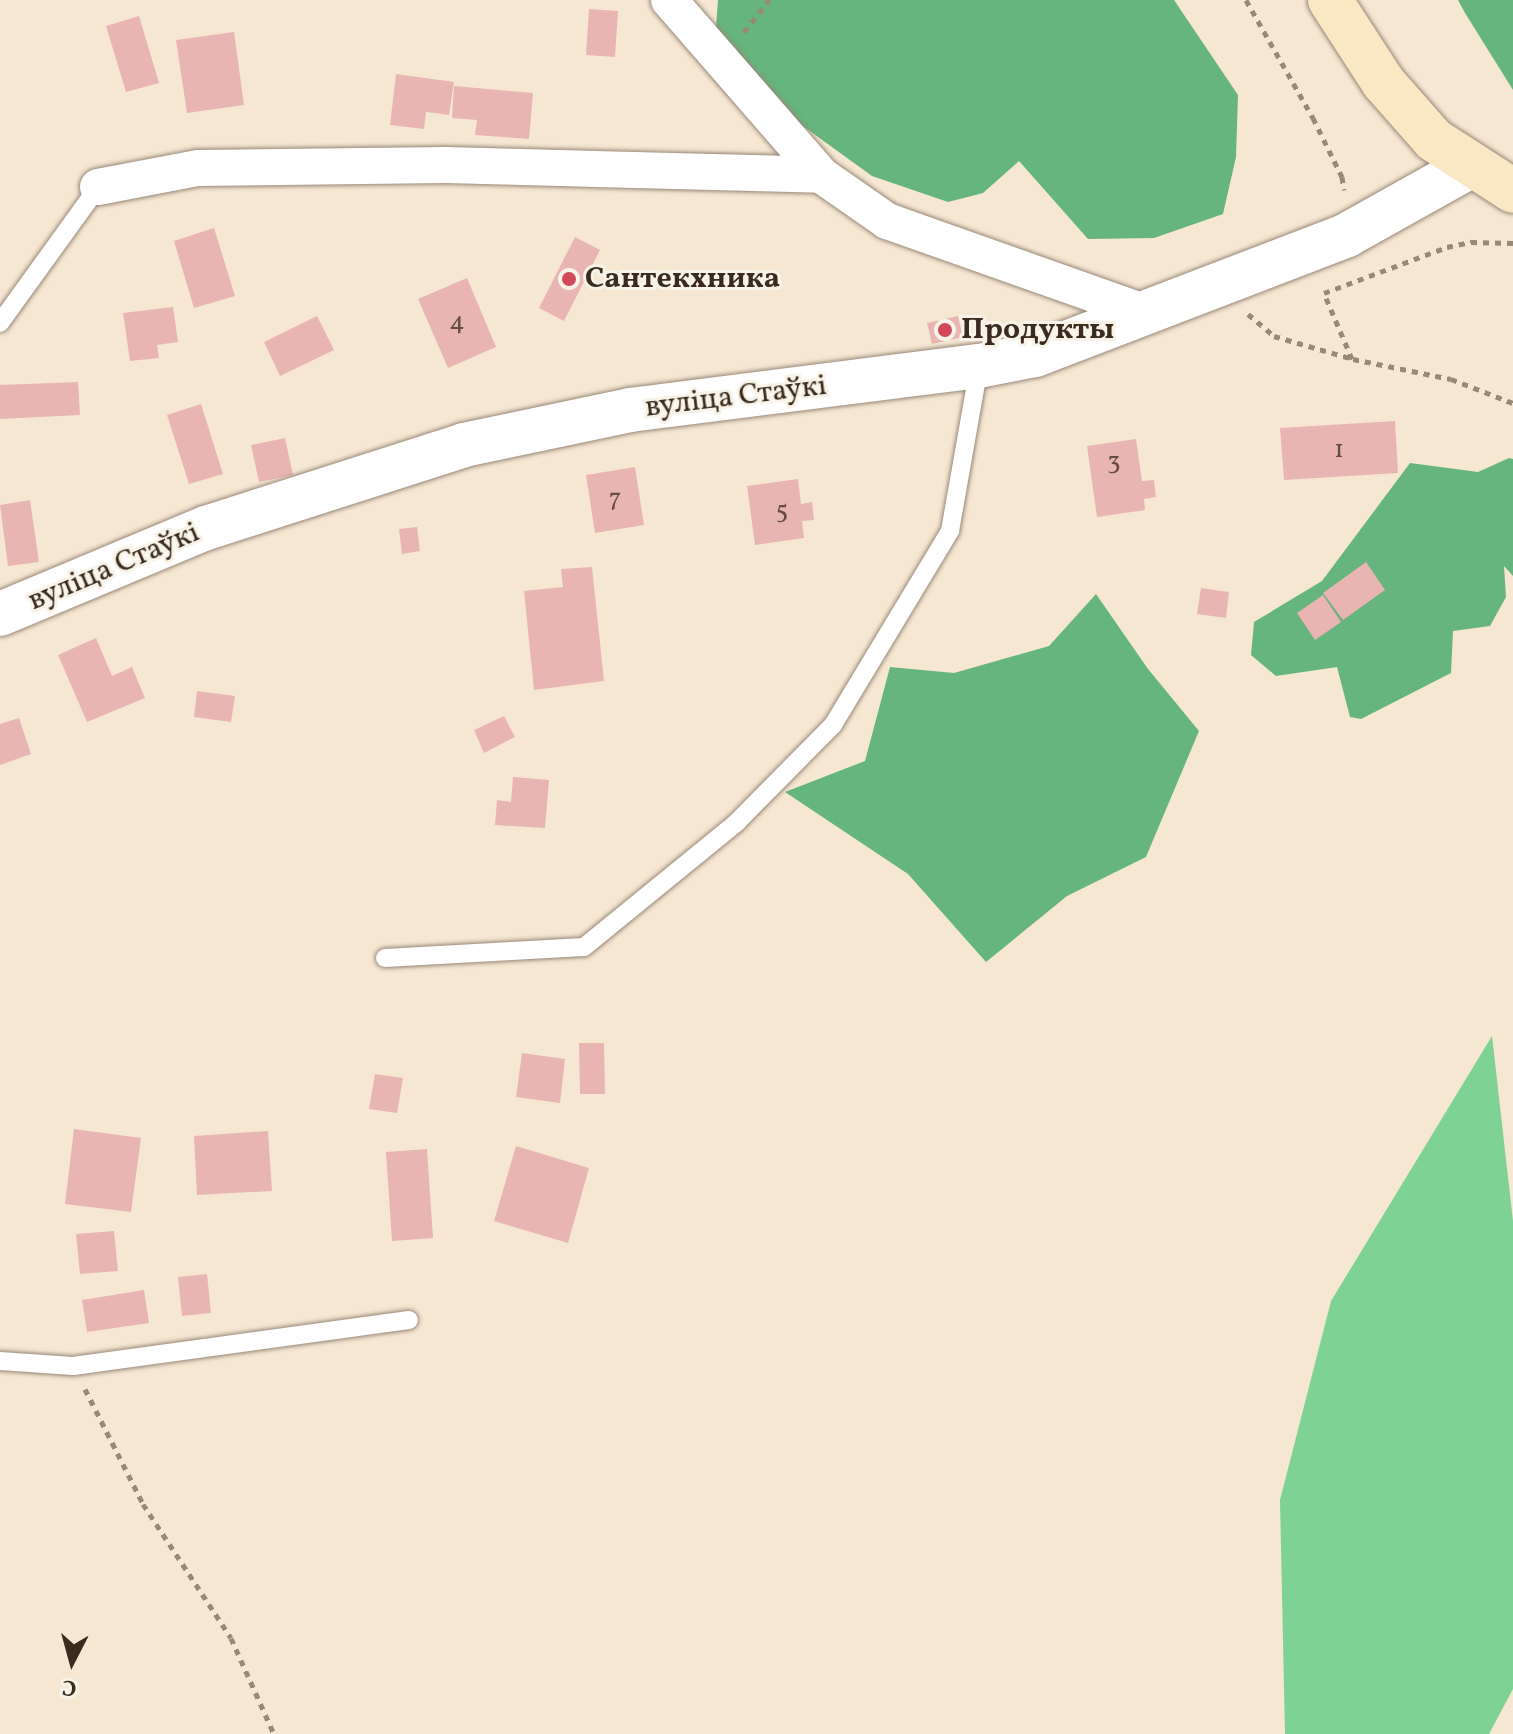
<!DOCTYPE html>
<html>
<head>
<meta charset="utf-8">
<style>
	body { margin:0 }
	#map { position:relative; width:1513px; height:1734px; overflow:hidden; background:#f6e7d3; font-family:Vollkorn,serif }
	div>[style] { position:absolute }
	.green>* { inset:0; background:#7ed294 }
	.forest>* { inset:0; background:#66b47e }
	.building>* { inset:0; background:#e9b5b2 }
	.path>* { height:5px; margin-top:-2.5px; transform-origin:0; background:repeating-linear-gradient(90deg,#988878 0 6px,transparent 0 12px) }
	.roads { filter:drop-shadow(0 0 2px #988878) drop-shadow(0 0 2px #988878) }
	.service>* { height:18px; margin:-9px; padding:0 9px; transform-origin:9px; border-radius:9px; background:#fff }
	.minor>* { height:36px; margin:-18px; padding:0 18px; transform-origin:18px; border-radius:18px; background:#fff }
	.tertiary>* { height:44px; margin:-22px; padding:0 22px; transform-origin:22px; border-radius:22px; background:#fff }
	.secondary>* { height:44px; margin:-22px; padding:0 22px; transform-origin:22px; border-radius:22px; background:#fae7c3 }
	.dots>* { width:22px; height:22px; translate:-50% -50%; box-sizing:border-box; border:4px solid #f7f3e8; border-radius:50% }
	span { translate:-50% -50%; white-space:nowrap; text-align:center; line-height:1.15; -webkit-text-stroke:6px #f7f3e8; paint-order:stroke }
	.number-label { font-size:26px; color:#664d43 }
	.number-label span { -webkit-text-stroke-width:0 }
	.poi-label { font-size:30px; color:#3b2a1e; font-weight:700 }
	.left { translate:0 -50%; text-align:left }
	.street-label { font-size:30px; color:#3b2a1e }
	.north { position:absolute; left:32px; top:1622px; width:80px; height:80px; -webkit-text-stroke:6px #f7f3e8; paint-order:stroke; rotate:186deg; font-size:22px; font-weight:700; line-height:32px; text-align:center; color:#3b2a1e }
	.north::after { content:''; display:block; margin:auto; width:28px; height:36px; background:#3b2a1e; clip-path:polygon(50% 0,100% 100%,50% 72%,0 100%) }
</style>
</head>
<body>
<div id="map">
	<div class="green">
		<i style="clip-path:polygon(1492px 1036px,1513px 1221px,1513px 1689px,1489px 1734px,1285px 1734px,1280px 1500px,1331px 1301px)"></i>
	</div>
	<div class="forest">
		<i style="clip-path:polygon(718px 0,1174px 0,1238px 95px,1236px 157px,1223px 214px,1154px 238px,1088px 239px,1019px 161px,983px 193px,948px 202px,872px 176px,796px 121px,716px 27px)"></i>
		<i style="clip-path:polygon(1458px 0,1513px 0,1513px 90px,1465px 13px)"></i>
		<i style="clip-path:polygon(1509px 458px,1513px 459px,1513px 576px,1504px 566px,1506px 597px,1490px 626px,1453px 631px,1451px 673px,1361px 719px,1350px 717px,1337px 667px,1276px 676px,1251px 655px,1254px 622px,1322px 581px,1410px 463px,1478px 472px)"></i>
		<i style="clip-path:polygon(1096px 594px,1148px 669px,1199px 731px,1146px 857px,1067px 896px,986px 962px,908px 874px,785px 792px,865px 761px,890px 667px,954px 673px,1049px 646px)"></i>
	</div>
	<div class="building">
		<i style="clip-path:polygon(589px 9px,618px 11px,615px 57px,586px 55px)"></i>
		<i style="clip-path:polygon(139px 16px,159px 83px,126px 92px,106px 26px)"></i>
		<i style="clip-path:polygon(234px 32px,244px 105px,187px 113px,176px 40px)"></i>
		<i style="clip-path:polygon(396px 74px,454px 82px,449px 115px,426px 112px,424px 129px,390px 125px)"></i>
		<i style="clip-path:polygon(454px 86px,533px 93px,529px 139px,475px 135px,477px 120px,452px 118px)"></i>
		<i style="clip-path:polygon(214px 228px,235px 296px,194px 308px,174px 241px)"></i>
		<i style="clip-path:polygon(575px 237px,600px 250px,564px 321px,539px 308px)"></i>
		<i style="clip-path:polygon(467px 278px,496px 347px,448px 368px,418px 299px)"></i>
		<i style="clip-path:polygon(173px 307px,178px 342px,157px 345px,159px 358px,130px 361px,123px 313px)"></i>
		<i style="clip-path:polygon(317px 316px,334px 350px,280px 376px,264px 342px)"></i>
		<i style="clip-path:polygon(958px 316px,963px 337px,932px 344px,927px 323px)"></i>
		<i style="clip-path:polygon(78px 382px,80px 415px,0 419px,0 385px)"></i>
		<i style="clip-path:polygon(201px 404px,223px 474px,189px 484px,167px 415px)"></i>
		<i style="clip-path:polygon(1395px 421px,1398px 473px,1284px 480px,1280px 428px)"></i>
		<i style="clip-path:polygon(285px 438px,293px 475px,259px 482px,251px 445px)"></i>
		<i style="clip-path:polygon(1136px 439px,1142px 481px,1154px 480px,1156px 497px,1144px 499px,1145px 510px,1097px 517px,1087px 446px)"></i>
		<i style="clip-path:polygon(635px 467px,644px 525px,595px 533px,586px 475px)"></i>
		<i style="clip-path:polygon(798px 479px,801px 504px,812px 502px,814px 520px,802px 521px,804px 538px,755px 545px,747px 486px)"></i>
		<i style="clip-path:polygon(30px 500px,39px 562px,8px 566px,0 505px)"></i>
		<i style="clip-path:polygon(417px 527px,420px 551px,402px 554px,399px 529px)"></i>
		<i style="clip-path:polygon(1366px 562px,1385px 590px,1343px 620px,1323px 593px)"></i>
		<i style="clip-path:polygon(592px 567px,604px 681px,534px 690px,524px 591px,563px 587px,561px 569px)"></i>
		<i style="clip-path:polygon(1201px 588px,1229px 592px,1226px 618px,1197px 614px)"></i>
		<i style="clip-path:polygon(1323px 595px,1341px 622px,1315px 640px,1297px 613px)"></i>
		<i style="clip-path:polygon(96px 638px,112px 676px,132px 667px,145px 698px,87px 722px,58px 655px)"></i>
		<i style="clip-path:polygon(197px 691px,235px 696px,231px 722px,194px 717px)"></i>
		<i style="clip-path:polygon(504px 716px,515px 737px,484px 753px,474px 730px)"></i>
		<i style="clip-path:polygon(19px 718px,31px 754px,0 765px,0 724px)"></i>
		<i style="clip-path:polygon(513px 777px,549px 780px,545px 828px,495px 825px,497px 800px,511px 802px)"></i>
		<i style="clip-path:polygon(579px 1043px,604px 1043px,605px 1094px,580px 1094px)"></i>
		<i style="clip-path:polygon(522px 1053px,565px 1059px,560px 1103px,516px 1097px)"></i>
		<i style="clip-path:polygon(375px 1074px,403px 1078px,397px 1113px,369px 1109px)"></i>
		<i style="clip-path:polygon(74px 1129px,141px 1138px,131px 1212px,65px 1204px)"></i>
		<i style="clip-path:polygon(268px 1131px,272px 1191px,197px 1195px,194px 1136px)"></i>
		<i style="clip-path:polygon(516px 1146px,589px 1168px,568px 1243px,494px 1221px)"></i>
		<i style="clip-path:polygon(427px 1149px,433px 1238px,392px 1241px,386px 1152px)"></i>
		<i style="clip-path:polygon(114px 1231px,118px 1271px,80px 1274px,76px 1234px)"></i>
		<i style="clip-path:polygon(207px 1274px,211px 1313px,182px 1316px,178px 1277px)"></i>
		<i style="clip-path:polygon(144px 1290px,149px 1323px,87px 1332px,82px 1300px)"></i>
	</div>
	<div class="path">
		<i style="left:1246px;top:0;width:136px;rotate:60.4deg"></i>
		<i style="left:1313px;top:118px;width:66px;rotate:63.8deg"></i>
		<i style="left:1342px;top:177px;width:13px;rotate:81deg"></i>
		<i style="left:744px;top:32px;width:41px;rotate:-52deg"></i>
		<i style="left:1248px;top:314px;width:34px;rotate:40deg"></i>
		<i style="left:1274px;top:336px;width:82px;rotate:16.2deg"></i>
		<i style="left:1353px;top:359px;width:100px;rotate:11.5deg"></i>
		<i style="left:1451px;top:379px;width:66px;rotate:21.2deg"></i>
		<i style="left:1352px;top:359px;width:72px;rotate:-113deg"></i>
		<i style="left:1324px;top:293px;width:131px;rotate:-20.5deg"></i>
		<i style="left:1447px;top:247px;width:25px;rotate:-12deg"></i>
		<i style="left:1471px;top:242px;width:42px;rotate:1.4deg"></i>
		<i style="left:85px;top:1389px;width:129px;rotate:63.2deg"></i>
		<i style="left:143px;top:1504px;width:160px;rotate:56.7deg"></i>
		<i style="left:231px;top:1638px;width:105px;rotate:65.9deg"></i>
	</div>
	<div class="roads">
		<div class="service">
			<i style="left:0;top:323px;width:168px;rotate:-54.2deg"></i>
			<i style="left:385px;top:958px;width:199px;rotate:-3.2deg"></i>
			<i style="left:584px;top:947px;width:198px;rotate:-39.2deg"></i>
			<i style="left:737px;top:822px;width:136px;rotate:-45.3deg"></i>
			<i style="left:833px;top:725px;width:227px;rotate:-58.9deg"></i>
			<i style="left:950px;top:531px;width:168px;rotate:-80deg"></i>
			<i style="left:0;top:1361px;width:73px;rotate:3.9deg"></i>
			<i style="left:73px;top:1366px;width:339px;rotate:-7.8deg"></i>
		</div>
		<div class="minor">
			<i style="left:669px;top:0;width:232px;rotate:49deg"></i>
			<i style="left:821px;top:175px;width:80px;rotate:34.9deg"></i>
			<i style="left:887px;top:221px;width:273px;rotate:19.5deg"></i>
			<i style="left:98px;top:187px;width:102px;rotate:-10.8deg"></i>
			<i style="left:198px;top:168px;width:248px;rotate:-0.7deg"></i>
			<i style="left:446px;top:165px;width:375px;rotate:1.5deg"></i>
		</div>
		<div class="tertiary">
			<i style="left:0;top:614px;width:223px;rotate:-22.7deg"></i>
			<i style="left:206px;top:528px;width:271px;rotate:-17.8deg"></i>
			<i style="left:464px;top:445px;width:170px;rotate:-11.9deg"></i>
			<i style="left:630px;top:410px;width:352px;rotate:-7.2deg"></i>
			<i style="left:979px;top:366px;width:57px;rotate:-11.1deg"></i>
			<i style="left:1035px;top:355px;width:334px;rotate:-21deg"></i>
			<i style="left:1347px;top:235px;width:143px;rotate:-29.2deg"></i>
		</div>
		<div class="secondary">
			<i style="left:1330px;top:0;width:98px;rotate:57.1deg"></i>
			<i style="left:1383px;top:82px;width:77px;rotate:48.7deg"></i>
			<i style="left:1434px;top:140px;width:94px;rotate:32.8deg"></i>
		</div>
	</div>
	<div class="dots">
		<i style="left:569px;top:279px;background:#d1495b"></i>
		<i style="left:945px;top:330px;background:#d1495b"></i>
	</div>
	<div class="number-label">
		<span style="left:457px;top:323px">4</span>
		<span style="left:1339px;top:451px">1</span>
		<span style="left:1114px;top:463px">3</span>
		<span style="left:615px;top:500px">7</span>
		<span style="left:782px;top:512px">5</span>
	</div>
	<div class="poi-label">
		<span class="left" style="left:585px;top:279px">Сантекхника</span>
		<span class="left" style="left:961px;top:330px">Продукты</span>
	</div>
	<div class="street-label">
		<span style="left:736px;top:397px;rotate:-7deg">вуліца Стаўкі</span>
		<span style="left:114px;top:567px;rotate:-23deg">вуліца Стаўкі</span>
	</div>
	<div class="north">С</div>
</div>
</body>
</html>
